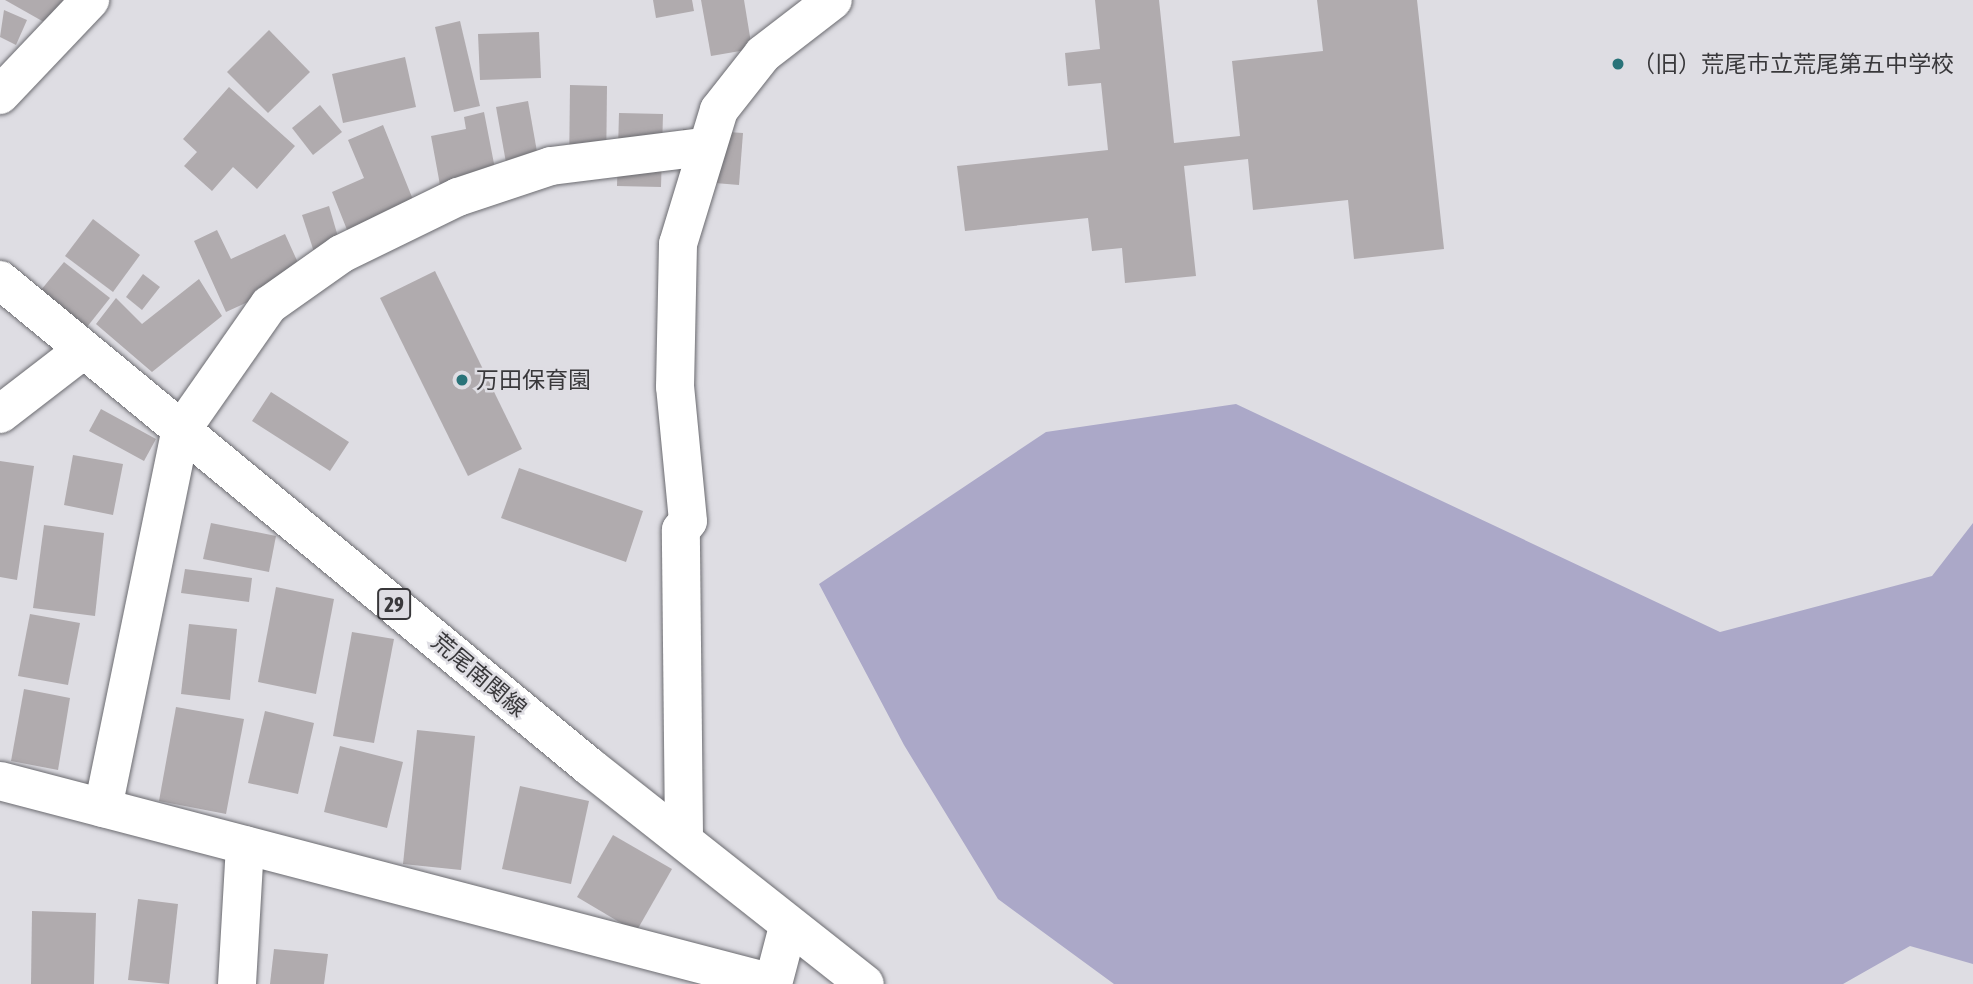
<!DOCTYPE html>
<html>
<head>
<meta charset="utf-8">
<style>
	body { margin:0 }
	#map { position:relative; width:1973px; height:984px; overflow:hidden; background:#dedde3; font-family:"Asap Condensed","Noto Sans JP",sans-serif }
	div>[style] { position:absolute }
	.green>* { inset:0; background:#aba8c8 }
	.building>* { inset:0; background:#b0abae }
	.roads { filter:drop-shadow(0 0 2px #6b6b70) drop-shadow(0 0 2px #6b6b70) }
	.minor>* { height:38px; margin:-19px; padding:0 19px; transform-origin:19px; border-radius:19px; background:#fff }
	.major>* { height:38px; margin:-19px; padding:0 19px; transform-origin:19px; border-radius:19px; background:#fff }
	.dots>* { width:19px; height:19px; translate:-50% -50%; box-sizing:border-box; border:4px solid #dedde3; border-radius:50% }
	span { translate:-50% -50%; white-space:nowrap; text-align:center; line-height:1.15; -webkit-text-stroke:5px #dedde3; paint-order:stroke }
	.shield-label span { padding:2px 5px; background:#dedde3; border:2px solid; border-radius:5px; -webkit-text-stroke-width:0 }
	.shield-label { font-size:21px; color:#39383b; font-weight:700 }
	.poi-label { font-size:23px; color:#39383b }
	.left { translate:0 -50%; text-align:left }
	.street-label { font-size:23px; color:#39383b }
</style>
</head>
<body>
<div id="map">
	<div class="green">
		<i style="clip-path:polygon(1236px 404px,1720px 632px,1932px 576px,1973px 523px,1973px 964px,1910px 946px,1843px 984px,1114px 984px,998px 899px,904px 745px,819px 584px,1046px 432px)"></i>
	</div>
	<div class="building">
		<i style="clip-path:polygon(5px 0,66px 0,51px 26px)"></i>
		<i style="clip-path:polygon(653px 0,692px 0,694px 11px,656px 18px)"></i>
		<i style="clip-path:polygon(701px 0,744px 0,752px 49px,711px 56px)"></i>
		<i style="clip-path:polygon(1095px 0,1159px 0,1174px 143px,1240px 136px,1232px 61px,1323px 51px,1317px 0,1417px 0,1444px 249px,1354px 259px,1348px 200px,1253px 210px,1248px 159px,1184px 166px,1196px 276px,1125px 283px,1122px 248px,1092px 251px,1088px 218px,965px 231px,957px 166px,1108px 150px,1101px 83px,1068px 86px,1065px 53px,1100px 49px)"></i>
		<i style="clip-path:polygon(4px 10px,27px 20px,16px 45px,0 37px)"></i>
		<i style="clip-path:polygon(460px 21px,480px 106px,454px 112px,435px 27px)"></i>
		<i style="clip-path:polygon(269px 30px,310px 72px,268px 113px,227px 72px)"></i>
		<i style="clip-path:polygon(539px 32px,541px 78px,480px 80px,478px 34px)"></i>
		<i style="clip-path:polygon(405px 57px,416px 107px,343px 123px,332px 74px)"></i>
		<i style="clip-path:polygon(570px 85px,607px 86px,606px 175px,569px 174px)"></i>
		<i style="clip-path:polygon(229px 87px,295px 146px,257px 189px,233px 167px,212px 191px,184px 166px,197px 152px,183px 139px)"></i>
		<i style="clip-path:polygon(528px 101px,539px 163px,507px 168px,496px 107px)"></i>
		<i style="clip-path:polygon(320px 105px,342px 132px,313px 155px,292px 128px)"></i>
		<i style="clip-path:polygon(484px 112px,496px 174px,440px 185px,431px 136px,466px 129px,464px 117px)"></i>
		<i style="clip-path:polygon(619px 113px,663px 114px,661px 187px,617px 186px)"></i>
		<i style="clip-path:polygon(383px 125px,424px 227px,357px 255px,332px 192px,364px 178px,348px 140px)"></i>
		<i style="clip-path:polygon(683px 129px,743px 133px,739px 185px,679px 180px)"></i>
		<i style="clip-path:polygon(329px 206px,341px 247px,315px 255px,302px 215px)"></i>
		<i style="clip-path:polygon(93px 219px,140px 255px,113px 292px,65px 256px)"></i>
		<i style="clip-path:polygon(217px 230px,231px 259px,285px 234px,304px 276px,226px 312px,194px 241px)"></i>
		<i style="clip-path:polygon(64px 262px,110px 298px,87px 327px,41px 290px)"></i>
		<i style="clip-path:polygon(435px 271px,522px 449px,468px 476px,380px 298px)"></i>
		<i style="clip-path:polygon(143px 274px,160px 287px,142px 310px,126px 297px)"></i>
		<i style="clip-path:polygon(199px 279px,222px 316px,152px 372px,96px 324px,116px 298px,142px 324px)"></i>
		<i style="clip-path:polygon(271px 392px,349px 442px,330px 471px,252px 421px)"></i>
		<i style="clip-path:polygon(101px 409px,156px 439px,144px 461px,89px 431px)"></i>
		<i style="clip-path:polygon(73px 455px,123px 464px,113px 515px,64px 505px)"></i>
		<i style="clip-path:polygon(0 461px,34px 466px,17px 580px,0 577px)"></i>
		<i style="clip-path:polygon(519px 468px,643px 511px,626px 562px,501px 518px)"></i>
		<i style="clip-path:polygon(211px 523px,276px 536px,269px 572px,203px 559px)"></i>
		<i style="clip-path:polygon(44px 525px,104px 533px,95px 616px,33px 608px)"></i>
		<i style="clip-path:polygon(185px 569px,252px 578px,249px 602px,181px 593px)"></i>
		<i style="clip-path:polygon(276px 587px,334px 599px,316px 694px,258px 682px)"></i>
		<i style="clip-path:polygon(30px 614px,80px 623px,68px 685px,18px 676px)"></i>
		<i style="clip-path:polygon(189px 624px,237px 629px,230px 700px,181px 694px)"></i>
		<i style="clip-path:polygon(352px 632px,394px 639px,374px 743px,333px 736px)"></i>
		<i style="clip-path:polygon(24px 689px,70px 698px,58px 770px,11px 761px)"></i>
		<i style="clip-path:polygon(176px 707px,244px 719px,226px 814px,159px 801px)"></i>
		<i style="clip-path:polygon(265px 711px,314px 723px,298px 794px,248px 783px)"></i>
		<i style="clip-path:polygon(417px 730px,475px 736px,461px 870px,403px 864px)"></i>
		<i style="clip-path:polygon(340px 746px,403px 762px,387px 828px,324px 812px)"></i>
		<i style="clip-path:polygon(520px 786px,589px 801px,571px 884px,502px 869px)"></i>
		<i style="clip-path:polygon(613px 835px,672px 869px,636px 932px,577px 897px)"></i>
		<i style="clip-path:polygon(138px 899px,178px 904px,169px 984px,128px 980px)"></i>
		<i style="clip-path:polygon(32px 911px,96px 913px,94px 984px,31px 984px)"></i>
		<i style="clip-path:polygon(274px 949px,328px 954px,324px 984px,270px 984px)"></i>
	</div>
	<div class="roads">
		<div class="minor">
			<i style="left:0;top:95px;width:131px;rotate:-46.5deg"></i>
			<i style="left:0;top:414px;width:105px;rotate:-37.6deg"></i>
			<i style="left:0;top:781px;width:799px;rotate:14.65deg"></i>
			<i style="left:103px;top:808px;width:384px;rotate:-78.4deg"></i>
			<i style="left:180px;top:432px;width:155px;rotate:-55deg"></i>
			<i style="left:269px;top:305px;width:88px;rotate:-35.3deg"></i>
			<i style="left:341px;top:254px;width:130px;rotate:-26deg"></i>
			<i style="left:458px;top:197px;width:98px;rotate:-18.4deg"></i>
			<i style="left:551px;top:166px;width:154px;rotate:-7.1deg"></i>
			<i style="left:684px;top:835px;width:305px;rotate:-90.6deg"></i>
			<i style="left:681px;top:530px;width:11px;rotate:-52deg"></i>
			<i style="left:688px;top:521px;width:135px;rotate:-95.5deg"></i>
			<i style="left:675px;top:387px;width:143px;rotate:-88.8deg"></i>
			<i style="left:678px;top:244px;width:140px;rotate:-73deg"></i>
			<i style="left:719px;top:110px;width:71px;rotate:-51.8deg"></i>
			<i style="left:763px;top:54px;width:88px;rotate:-37.6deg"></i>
			<i style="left:237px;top:984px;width:139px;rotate:-86.7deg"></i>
			<i style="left:773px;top:984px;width:59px;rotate:-75.3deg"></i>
		</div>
		<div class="major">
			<i style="left:0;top:280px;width:765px;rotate:39.54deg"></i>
			<i style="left:590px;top:767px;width:350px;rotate:38.3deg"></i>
		</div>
	</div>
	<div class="dots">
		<i style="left:1618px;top:64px;background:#297379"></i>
		<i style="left:462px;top:380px;background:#297379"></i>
	</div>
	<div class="shield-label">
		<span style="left:394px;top:604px">29</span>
	</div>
	<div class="poi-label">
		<span class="left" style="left:1632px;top:64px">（旧）荒尾市立荒尾第五中学校</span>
		<span class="left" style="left:476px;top:380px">万田保育園</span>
	</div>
	<div class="street-label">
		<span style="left:479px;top:675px;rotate:40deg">荒尾南関線</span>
	</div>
</div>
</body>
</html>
